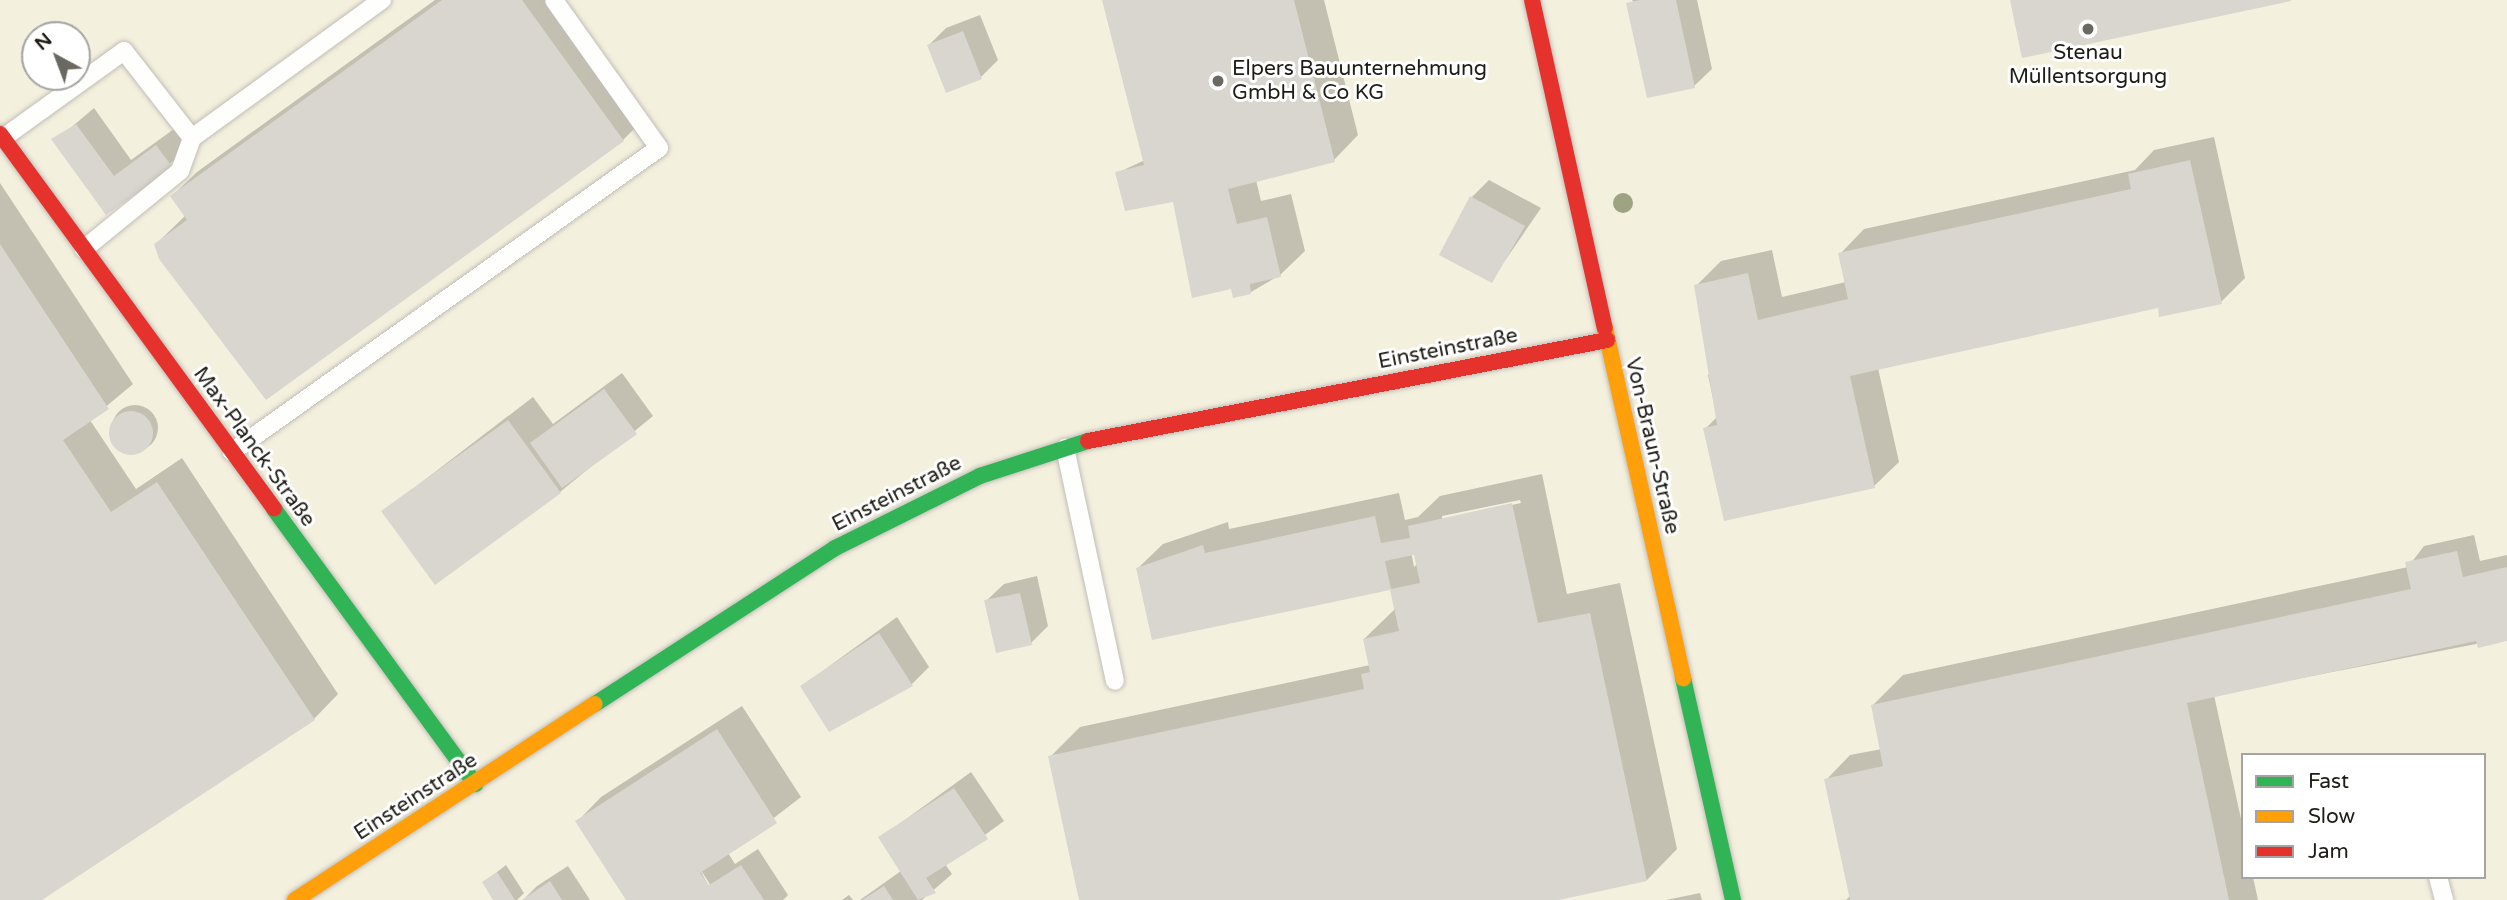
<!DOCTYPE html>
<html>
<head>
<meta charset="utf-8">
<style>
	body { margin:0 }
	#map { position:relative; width:2507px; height:900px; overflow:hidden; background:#f9f7ee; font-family:"Varela Round",sans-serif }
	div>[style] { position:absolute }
	.built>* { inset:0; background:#f4f0de }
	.shadow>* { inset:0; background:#0003 }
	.round { border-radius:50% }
	.building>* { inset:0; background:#d9d5cf }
	.roads { filter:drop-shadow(0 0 2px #c0beb7) drop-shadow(0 0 2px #c0beb7) }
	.lane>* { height:18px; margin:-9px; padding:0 9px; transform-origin:9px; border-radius:9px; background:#fefefc }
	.fast>* { height:16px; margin:-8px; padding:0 8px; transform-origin:8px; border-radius:8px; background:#30b455 }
	.slow>* { height:16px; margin:-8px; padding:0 8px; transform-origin:8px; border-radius:8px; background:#ff9f0a }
	.jam>* { height:16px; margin:-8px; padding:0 8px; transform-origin:8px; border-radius:8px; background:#e5322d }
	.trees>* { width:20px; height:20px; margin:-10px; border-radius:50%; background:#9da383 }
	.dots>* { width:19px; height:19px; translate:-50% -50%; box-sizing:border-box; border:4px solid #fff; border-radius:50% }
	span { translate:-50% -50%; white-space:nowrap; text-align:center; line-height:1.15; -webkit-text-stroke:6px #fff; paint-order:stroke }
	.poi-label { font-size:21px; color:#1d1c15 }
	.left { translate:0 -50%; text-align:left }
	.street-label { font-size:21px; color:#1d1c15 }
	.legend { position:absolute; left:2241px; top:753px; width:245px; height:126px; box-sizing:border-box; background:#fff; border:2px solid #a5a4a1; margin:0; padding:9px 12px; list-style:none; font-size:21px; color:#1d1c15 }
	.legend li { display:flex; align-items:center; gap:14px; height:35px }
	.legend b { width:35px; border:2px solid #a5a4a1 }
	.north { position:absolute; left:21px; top:21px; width:70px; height:70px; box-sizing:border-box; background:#fff; border:2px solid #a5a4a1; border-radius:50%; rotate:319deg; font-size:19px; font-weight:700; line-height:28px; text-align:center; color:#1d1c15 }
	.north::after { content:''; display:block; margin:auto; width:24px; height:32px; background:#6a6961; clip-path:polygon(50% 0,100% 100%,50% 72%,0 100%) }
</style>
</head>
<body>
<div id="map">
	<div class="built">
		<i style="clip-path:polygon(evenodd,0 0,2507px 0,2507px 900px,0 900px,0 0,35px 35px,77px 35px,77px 77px,35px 77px,35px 35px,0 0,2243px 755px,2484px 755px,2484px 877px,2243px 877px,2243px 755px)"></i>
	</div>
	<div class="shadow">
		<i style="clip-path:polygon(435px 0,564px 0,647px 116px,623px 140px,156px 244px,186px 215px,172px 196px,197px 172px)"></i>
		<i style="clip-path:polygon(1104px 0,1324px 0,1358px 135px,1334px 160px,1256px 180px,1261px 201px,1291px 194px,1305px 251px,1280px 275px,1251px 292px,1232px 287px,1174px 200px,1117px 173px,1145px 160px)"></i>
		<i style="clip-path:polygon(1632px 0,1697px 0,1712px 69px,1694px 86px)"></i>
		<i style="clip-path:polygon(980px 15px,998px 60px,981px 77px,929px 45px,946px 28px)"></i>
		<i style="clip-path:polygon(94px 108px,131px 160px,174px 129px,189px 149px,107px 212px,55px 141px)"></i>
		<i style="clip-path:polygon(2214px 137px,2245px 278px,2221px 302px,2159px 306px,1878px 368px,1899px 462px,1874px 486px,1705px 429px,1717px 417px,1708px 375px,1714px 369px,1696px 286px,1721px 261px,1772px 250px,1782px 297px,1846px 282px,1840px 254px,1864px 229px,2135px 170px,2154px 150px)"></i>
		<i style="clip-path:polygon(1489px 180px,1541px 208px,1491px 281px,1472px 197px)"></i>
		<i style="clip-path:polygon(0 183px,133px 384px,90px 420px,136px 489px,182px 458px,338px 694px,314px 719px,39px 900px,0 900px)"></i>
		<i style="clip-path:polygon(622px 373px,653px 416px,560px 492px,384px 511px,533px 397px,553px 424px)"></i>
		<i class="round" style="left:112px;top:405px;width:46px;height:46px"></i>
		<i style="clip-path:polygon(evenodd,1542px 474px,1567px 594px,1620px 583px,1677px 849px,1647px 880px,1554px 900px,1081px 900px,1050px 757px,1080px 727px,1370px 665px,1364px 639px,1396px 608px,1391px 588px,1153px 638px,1138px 568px,1163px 544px,1228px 522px,1229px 529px,1399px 493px,1405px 520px,1418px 517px,1440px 496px,1542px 474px,1520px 500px,1521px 503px,1442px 520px,1442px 516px,1520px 500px,1542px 474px,1414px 550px,1417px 564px,1414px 567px,1411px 551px,1414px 550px)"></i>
		<i style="clip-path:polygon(2474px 535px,2480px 561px,2507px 555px,2507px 638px,2214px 695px,2243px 828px,2243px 877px,2253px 877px,2258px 900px,1846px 900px,1851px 895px,1826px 780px,1850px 755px,1882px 749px,1873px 705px,1903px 675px,2408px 567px,2424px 546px)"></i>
		<i style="clip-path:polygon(1037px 576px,1048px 626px,1031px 643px,986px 601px,1004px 584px)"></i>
		<i style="clip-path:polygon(897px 617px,929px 667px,912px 684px,830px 730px,802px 686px)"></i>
		<i style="clip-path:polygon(742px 706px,801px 797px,728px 853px,735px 864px,758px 849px,788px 895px,783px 900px,720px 900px,697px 864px,716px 900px,628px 900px,577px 822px,601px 797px)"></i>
		<i style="clip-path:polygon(971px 772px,1004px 821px,945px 864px,952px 874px,922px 900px,860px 900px,901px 871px,880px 838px)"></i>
		<i style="clip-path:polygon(506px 865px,524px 893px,517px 900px,495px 900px,484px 882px)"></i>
		<i style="clip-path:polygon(568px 866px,590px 900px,523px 900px,537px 886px)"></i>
		<i style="clip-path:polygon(1700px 893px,1702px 900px,1666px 900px)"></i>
		<i style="clip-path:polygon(849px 895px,853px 900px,842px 900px)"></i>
	</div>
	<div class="building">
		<i style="clip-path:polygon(442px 0,522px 0,624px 141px,266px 400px,159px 259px,154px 244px,187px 220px,170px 196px)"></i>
		<i style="clip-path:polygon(1102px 0,1294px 0,1335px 162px,1228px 189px,1237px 224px,1267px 217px,1281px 277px,1250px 284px,1251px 294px,1233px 298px,1231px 289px,1192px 298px,1173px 202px,1125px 211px,1115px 172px,1144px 165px)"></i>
		<i style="clip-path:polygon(1640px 0,1676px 0,1695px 88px,1647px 98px,1626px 3px)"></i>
		<i style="clip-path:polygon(2010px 0,2291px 0,2291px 1px,2022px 58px)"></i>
		<i style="clip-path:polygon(963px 31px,982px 79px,946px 93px,927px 45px)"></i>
		<i style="clip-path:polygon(76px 124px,114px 176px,156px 145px,173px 168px,106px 215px,51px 139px)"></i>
		<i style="clip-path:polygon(2190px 160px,2222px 304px,2159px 317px,2158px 308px,1850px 376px,1875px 488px,1724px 521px,1703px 428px,1717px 425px,1694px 285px,1748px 273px,1758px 320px,1848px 299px,1838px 253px,2131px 189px,2128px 174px)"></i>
		<i style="clip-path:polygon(1470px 196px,1525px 226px,1492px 283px,1439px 255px)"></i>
		<i style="clip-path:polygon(0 244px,109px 409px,63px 440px,111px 512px,157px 482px,315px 720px,42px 900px,0 900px)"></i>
		<i style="clip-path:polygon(604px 389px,637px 434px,562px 488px,530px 443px)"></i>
		<i class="round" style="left:109px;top:411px;width:44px;height:44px"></i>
		<i style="clip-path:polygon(508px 420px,561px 493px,435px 585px,381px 511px)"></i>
		<i style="clip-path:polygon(evenodd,1512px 503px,1538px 623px,1590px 613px,1647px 881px,1559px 900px,1079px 900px,1048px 756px,1364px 689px,1361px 674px,1370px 672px,1363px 639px,1399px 631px,1390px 590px,1152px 640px,1136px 568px,1203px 545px,1205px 553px,1375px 516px,1381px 543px,1410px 538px,1408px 526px,1512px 503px,1414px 555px,1420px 583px,1391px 589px,1385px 561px,1414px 555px)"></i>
		<i style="clip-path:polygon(2457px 551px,2463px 577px,2507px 567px,2507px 641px,2478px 648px,2476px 641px,2187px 703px,2229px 900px,1850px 900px,1824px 779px,1883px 766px,1871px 705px,2411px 589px,2405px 562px)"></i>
		<i style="clip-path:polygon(1020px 593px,1032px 645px,996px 653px,984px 600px)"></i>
		<i style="clip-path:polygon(879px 633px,913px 686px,829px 732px,800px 686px)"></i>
		<i style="clip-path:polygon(717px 729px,777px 823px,700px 873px,709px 885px,741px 865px,764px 900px,626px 900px,575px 821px)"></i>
		<i style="clip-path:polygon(954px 788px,988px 839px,926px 878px,936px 893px,918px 900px,878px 837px)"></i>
		<i style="clip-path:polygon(497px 872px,515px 900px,493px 900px,482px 882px)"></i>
		<i style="clip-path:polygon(550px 881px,562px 900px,522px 900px)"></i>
		<i style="clip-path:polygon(884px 886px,893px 900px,862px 900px)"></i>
	</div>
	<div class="roads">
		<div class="lane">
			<i style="left:3px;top:138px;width:149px;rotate:-35.7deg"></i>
			<i style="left:124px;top:51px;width:110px;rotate:52deg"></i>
			<i style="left:84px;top:249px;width:124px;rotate:-39.1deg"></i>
			<i style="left:180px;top:171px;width:35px;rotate:-70deg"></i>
			<i style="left:192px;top:138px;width:235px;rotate:-36deg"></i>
			<i style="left:1065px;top:448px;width:238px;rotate:77.9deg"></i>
			<i style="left:232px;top:452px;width:524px;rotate:-35.45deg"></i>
			<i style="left:659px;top:148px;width:181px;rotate:-125.4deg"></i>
			<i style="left:2438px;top:877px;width:24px;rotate:75deg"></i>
		</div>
		<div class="fast">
			<i style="left:274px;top:509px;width:341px;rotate:53.8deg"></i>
			<i style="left:1683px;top:678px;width:228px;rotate:77.3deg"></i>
			<i style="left:595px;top:704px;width:286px;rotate:-33deg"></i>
			<i style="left:835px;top:548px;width:162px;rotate:-26.4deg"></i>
			<i style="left:980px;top:476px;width:114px;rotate:-18deg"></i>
		</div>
		<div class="slow">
			<i style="left:1605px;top:328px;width:359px;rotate:77.4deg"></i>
			<i style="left:295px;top:900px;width:358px;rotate:-33.2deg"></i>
		</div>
		<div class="jam">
			<i style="left:1532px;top:0;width:336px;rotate:77.5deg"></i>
			<i style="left:0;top:134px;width:464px;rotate:53.8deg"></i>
			<i style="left:1088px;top:441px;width:529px;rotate:-11.01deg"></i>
		</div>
	</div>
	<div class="trees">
		<i style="left:1623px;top:203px"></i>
	</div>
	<div class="dots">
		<i style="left:2088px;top:29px;background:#6a6961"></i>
		<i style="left:1218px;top:81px;background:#6a6961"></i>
	</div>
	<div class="poi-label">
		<span style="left:2088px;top:65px">Stenau<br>Müllentsorgung</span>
		<span class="left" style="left:1232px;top:81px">Elpers Bauunternehmung<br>GmbH &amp; Co KG</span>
	</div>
	<div class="street-label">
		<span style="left:1448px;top:349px;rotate:-11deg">Einsteinstraße</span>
		<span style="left:1652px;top:446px;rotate:77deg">Von-Braun-Straße</span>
		<span style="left:254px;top:447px;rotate:54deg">Max-Planck-Straße</span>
		<span style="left:897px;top:494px;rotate:-27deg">Einsteinstraße</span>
		<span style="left:416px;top:797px;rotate:-33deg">Einsteinstraße</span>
	</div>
	<ul class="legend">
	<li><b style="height:9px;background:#30b455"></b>Fast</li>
	<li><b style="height:9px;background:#ff9f0a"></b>Slow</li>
	<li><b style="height:9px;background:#e5322d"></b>Jam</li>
	</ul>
	<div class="north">N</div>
</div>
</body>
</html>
